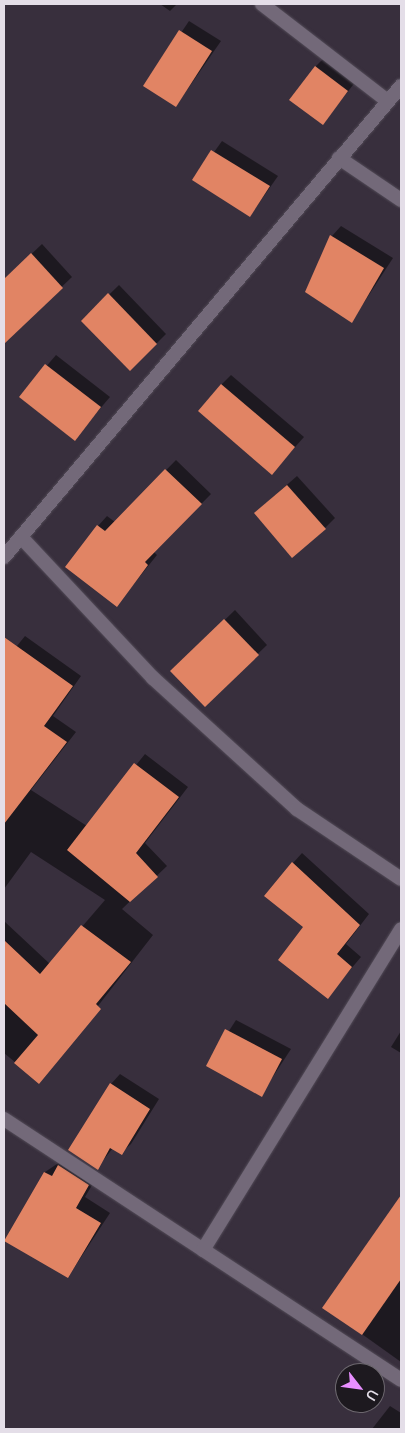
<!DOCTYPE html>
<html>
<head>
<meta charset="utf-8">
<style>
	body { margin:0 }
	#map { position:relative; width:405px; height:1433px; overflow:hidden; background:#382f3d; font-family:Manrope,sans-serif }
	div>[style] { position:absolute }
	.shadow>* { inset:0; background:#0007 }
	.building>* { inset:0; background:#e18464 }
	.roads { filter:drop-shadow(0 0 1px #524b57) drop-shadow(0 0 1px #524b57) }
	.minor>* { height:14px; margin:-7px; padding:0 7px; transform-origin:7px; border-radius:7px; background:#736979 }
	span { translate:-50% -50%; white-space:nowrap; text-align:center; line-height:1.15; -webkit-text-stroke:5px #1d191f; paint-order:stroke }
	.frame { position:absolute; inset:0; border:5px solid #e4dee8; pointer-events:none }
	.north { position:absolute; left:335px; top:1363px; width:50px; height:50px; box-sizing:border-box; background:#1d191f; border:1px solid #6d686f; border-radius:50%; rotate:120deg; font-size:14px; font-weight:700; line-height:20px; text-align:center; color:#e4dee8 }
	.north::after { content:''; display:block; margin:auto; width:18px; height:22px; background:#e88eff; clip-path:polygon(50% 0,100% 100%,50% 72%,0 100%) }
</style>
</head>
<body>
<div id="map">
	<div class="shadow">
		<i style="clip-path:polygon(160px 4px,177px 4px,170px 11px)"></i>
		<i style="clip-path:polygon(189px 21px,221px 41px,176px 106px,145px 86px)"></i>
		<i style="clip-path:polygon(325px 57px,357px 80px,323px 123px,316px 66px)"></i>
		<i style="clip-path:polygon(222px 141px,278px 176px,250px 216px,194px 180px)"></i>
		<i style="clip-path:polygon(341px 226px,393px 258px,352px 321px,306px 291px,332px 236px)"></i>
		<i style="clip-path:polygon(42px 244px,72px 277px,10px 336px,4px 329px,4px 280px)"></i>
		<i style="clip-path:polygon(119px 285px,166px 334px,130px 370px,82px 321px)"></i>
		<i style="clip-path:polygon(56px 355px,110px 397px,74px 439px,20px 397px)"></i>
		<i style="clip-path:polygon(231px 375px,304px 437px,272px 473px,221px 385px)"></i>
		<i style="clip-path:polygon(176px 460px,211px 494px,154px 552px,157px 555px,117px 605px,98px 526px,107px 516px,115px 522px)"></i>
		<i style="clip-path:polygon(297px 476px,335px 518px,325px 528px,265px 504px)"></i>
		<i style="clip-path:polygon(235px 610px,267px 645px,205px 705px,172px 671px)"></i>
		<i style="clip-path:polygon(25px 636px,81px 676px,53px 716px,76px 732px,31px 790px,87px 826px,145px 754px,188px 787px,145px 843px,167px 866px,122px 909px,153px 935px,39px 1082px,4px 1053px,4px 921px,50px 964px,105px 900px,31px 852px,4px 889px,4px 662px)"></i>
		<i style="clip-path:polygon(302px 853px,369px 914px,346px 944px,361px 957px,327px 997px,305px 927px,293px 863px)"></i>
		<i style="clip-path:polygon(236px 1020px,291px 1049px,261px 1095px,207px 1065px)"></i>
		<i style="clip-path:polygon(401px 1031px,401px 1053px,391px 1047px)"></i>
		<i style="clip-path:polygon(120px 1074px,159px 1099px,131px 1144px,121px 1153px,113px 1148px,97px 1168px,111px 1084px)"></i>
		<i style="clip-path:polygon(69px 1156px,98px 1175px,85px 1197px,110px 1213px,68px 1277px,5px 1241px,45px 1172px)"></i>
		<i style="clip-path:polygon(397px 1208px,401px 1210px,401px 1362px,324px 1307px)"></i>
		<i style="clip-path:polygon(390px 1406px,401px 1413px,401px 1429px,372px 1429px)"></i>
	</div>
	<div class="building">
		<i style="clip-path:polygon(179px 30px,212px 51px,176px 107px,143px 86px)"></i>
		<i style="clip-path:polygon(315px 66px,348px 91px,323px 125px,289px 100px)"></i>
		<i style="clip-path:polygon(211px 150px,270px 186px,250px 217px,192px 180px)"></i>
		<i style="clip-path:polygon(330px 235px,384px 268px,352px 323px,305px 292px)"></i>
		<i style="clip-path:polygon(31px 253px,63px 288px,4px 344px,4px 279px)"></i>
		<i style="clip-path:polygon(108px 293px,157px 344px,130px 371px,81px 321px)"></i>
		<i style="clip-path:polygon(45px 364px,101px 407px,75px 441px,19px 397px)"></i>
		<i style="clip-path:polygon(221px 384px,295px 447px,272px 475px,198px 411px)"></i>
		<i style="clip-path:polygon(165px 469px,202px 504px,145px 562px,148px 565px,117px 607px,65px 567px,97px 525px,105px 531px)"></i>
		<i style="clip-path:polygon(287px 485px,326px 529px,292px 558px,254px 513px)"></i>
		<i style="clip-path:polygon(224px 619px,259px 655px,205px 707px,170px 671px)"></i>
		<i style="clip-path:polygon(4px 637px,73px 686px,44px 726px,67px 742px,4px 824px)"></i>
		<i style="clip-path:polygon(134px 763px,179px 797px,136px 853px,158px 877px,130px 902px,67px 850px)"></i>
		<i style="clip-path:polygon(292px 862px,360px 925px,337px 954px,352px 967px,328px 999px,278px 960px,303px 927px,264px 896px)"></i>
		<i style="clip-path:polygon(81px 925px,131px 962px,96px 1004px,101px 1009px,39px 1084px,14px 1063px,38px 1035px,4px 1003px,4px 940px,40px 974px)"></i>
		<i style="clip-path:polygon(225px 1029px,282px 1059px,262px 1097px,206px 1066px)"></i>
		<i style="clip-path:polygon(110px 1083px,150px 1109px,122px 1155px,110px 1148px,98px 1170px,68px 1150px)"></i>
		<i style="clip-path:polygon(58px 1165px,89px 1185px,76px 1208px,101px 1223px,68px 1278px,4px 1241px,44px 1172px,52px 1176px)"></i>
		<i style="clip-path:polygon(401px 1195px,401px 1279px,362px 1335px,322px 1308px)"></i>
	</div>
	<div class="roads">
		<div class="minor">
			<i style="left:262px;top:4px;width:157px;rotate:37.7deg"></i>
			<i style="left:339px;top:158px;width:75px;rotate:34.1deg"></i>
			<i style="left:21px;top:537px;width:193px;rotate:46.9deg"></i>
			<i style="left:153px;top:678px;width:195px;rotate:42.3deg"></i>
			<i style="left:297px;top:809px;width:125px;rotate:33.9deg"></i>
			<i style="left:4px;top:557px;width:616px;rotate:-49.87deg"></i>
			<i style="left:4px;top:1119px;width:475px;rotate:33.3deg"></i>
			<i style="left:203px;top:1250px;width:377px;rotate:-58.3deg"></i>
		</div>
	</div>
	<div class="frame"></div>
	<div class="north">U</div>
</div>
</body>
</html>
